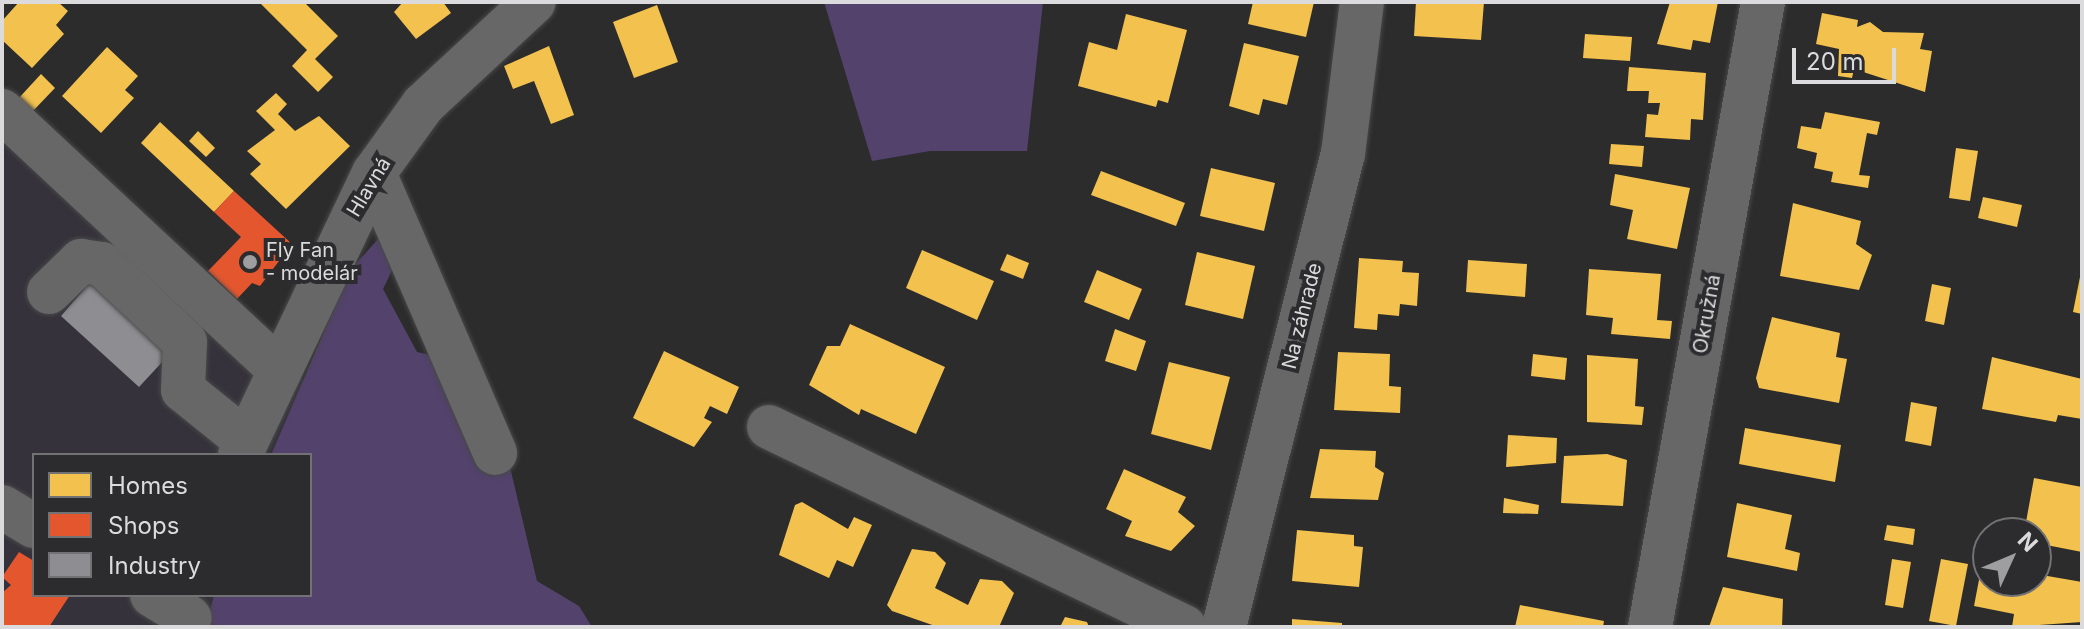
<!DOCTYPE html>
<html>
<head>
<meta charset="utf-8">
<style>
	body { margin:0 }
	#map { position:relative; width:2084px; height:629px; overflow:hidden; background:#2c2c2d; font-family:Inter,sans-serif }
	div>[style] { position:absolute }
	.built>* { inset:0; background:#35323b }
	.green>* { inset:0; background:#53426c }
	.homes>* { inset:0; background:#f2c14e }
	.shops>* { inset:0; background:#e4572e }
	.industry>* { inset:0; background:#8d8d92 }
	.roads { filter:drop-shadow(0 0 2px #484849) drop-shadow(0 0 2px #484849) }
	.minor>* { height:44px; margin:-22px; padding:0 22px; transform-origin:22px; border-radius:22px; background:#686768 }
	.dots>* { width:22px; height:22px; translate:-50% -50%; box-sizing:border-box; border:4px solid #2c2b2e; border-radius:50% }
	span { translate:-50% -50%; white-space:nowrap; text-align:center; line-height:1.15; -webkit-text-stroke:8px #2c2b2e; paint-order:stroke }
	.street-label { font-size:20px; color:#dbdadc }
	.poi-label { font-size:20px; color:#dbdadc }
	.left { translate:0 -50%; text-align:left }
	.frame { position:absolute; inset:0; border:4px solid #dbdadc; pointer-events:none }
	.legend { position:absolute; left:32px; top:453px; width:280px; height:144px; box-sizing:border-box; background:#2c2b2e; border:2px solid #727174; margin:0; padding:10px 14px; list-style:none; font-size:24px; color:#dbdadc }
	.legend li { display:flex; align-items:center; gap:16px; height:40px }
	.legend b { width:40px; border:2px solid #727174 }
	.north { position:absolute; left:1972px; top:517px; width:80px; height:80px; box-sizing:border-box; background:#2c2b2e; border:2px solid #727174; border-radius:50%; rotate:46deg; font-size:22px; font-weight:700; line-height:32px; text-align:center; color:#dbdadc }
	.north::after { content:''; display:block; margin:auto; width:28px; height:36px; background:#9e9d9f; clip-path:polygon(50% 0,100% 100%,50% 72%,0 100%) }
	.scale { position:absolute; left:1792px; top:48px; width:104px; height:36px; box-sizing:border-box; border:4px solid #dbdadc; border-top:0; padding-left:10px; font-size:24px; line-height:28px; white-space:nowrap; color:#dbdadc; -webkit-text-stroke:6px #2c2b2e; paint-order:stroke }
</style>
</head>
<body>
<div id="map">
	<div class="built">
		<i style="clip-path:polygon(2px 98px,305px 381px,271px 455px,34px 455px,34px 595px,214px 595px,206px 627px,2px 627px)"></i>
	</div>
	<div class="green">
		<i style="clip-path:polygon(824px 2px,1043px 2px,1027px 151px,930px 151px,872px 161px)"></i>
		<i style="clip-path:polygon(390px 226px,401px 252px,383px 289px,417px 352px,444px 358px,506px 450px,537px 581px,579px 606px,592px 627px,206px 627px,214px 595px,310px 595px,310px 455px,271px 455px,351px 269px)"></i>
	</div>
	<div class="homes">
		<i style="clip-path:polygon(19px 2px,58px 2px,68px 11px,56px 25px,64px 34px,32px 68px,2px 40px,2px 21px)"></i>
		<i style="clip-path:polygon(259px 2px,304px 2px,338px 36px,315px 59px,333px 77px,318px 92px,292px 66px,307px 50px)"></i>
		<i style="clip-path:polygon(443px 2px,451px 13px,416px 39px,394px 12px,403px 2px)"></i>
		<i style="clip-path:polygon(1253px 2px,1314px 2px,1306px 37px,1248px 24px)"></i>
		<i style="clip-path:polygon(1416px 2px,1484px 2px,1481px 40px,1414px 36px)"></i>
		<i style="clip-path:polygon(1670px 2px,1718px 2px,1710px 43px,1693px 40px,1691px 50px,1657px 44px)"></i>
		<i style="clip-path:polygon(657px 5px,678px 62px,634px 78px,613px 22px)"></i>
		<i style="clip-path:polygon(1822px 13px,1858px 20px,1857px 27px,1870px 22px,1883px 32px,1924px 33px,1920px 49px,1932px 51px,1925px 92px,1854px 69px,1852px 78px,1838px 76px,1839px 49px,1816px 44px)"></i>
		<i style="clip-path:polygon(1126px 14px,1187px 30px,1168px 103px,1158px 100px,1156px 107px,1078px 86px,1089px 42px,1117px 50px)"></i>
		<i style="clip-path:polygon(1585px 34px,1632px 37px,1630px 61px,1583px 58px)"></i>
		<i style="clip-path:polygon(1244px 43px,1299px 56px,1287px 105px,1263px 99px,1259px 115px,1229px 106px)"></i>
		<i style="clip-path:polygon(549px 46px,574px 115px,551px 124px,534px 81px,513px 89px,504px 66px)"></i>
		<i style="clip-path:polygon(107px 47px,138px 76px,125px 90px,134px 98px,101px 133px,62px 96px)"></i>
		<i style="clip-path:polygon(1629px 67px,1706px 73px,1703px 120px,1691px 119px,1690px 140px,1645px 137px,1647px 114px,1658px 115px,1660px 103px,1648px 103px,1649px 91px,1627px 91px)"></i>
		<i style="clip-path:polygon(41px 74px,55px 88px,32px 112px,18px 99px)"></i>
		<i style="clip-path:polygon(276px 93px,287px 104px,278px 114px,295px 131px,319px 116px,350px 146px,286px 209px,250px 174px,261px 164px,247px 151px,275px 130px,256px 111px)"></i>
		<i style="clip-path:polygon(1825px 112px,1880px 122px,1877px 135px,1867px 133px,1859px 175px,1870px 176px,1868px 188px,1831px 182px,1833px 172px,1814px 168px,1817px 153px,1797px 148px,1801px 126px,1821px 129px)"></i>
		<i style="clip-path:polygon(160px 122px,234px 191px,214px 212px,141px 143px)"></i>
		<i style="clip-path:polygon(198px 131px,215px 148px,206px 157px,189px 141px)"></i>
		<i style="clip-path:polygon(1611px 144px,1644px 146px,1642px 167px,1609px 164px)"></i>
		<i style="clip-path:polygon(1956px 148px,1978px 151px,1970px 201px,1949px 198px)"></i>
		<i style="clip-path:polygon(1211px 168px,1275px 183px,1264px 231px,1200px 216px)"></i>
		<i style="clip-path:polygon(1101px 171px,1185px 203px,1176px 226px,1091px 195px)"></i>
		<i style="clip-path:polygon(1615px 174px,1690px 188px,1677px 249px,1627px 239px,1633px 210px,1610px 205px)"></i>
		<i style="clip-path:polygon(1983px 197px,2022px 205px,2017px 227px,1978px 218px)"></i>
		<i style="clip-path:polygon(1793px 203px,1861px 221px,1856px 244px,1872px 255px,1859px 290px,1780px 276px)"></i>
		<i style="clip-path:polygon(922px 250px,994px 281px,977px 320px,906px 288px)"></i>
		<i style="clip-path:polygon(1197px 252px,1255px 266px,1243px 319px,1185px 305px)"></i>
		<i style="clip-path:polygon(1007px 254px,1029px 263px,1023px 279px,1000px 270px)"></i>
		<i style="clip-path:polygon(1359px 258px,1403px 261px,1402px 272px,1419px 273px,1417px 306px,1400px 304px,1399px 316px,1378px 314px,1377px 330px,1354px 328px)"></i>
		<i style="clip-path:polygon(1468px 260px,1527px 264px,1525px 297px,1466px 292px)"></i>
		<i style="clip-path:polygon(1589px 269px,1661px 274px,1657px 320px,1672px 321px,1670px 339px,1611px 334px,1613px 318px,1586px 315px)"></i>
		<i style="clip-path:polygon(1097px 270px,1142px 289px,1129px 320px,1084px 302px)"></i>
		<i style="clip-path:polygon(2081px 272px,2082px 272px,2082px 314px,2073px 312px)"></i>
		<i style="clip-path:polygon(1932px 284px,1951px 288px,1944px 325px,1925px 321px)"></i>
		<i style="clip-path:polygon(1772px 317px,1840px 333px,1836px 357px,1847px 359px,1839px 403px,1759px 388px,1756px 378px)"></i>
		<i style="clip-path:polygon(850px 324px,945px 367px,916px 434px,861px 409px,859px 415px,809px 385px,827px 346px,840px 346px)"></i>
		<i style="clip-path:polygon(1115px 329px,1146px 341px,1136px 371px,1105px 361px)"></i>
		<i style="clip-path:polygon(664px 351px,739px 387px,727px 414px,710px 406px,704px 418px,712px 422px,694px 447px,633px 418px)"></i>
		<i style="clip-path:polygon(1338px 352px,1390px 354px,1389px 386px,1401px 387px,1400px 413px,1334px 410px)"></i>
		<i style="clip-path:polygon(1533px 354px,1567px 358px,1565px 380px,1531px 376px)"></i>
		<i style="clip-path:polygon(1587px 355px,1638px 359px,1635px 406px,1644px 407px,1642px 425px,1587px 422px)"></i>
		<i style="clip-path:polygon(1992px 357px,2082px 379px,2082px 419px,2058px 415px,2056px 422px,1982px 409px)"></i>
		<i style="clip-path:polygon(1169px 362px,1230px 377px,1211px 450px,1151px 434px)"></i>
		<i style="clip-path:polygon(1911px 402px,1937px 407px,1931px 446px,1905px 441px)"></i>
		<i style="clip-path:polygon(1745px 428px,1841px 445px,1835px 482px,1739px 464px)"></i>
		<i style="clip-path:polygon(1508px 435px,1557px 438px,1556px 463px,1506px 467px)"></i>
		<i style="clip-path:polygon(1320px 449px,1376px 451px,1375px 467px,1384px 473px,1378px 500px,1310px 498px)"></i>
		<i style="clip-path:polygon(1607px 454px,1627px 460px,1623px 506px,1561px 503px,1564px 456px)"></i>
		<i style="clip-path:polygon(1124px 469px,1186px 497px,1178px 512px,1195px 526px,1171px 551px,1125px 536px,1132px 521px,1106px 509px)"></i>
		<i style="clip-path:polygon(2034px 478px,2082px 487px,2082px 552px,2036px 543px,2036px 533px,2024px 533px)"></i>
		<i style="clip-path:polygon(1504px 498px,1539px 505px,1538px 514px,1503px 513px)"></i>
		<i style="clip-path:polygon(802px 502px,848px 529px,854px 517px,872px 525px,853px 567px,837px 560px,829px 578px,779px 555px,795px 505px)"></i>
		<i style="clip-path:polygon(1737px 503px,1792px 515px,1785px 549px,1800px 553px,1797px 571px,1727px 557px)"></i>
		<i style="clip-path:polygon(1887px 525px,1915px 529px,1913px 545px,1884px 540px)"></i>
		<i style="clip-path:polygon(1297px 530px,1354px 535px,1354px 546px,1363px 547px,1359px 587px,1292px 581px)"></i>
		<i style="clip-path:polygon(912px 549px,935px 552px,946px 563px,935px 588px,968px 605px,980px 579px,1002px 581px,1014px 593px,999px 627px,938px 627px,892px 611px,887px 605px)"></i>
		<i style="clip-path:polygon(1892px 559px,1911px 562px,1903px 608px,1885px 605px)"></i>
		<i style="clip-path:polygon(1941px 559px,1968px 564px,1956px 626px,1929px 621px)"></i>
		<i style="clip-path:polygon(1982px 564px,1988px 565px,1988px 581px,2036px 581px,2036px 574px,2082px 582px,2082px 622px,2012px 627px,2014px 614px,1974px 606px)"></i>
		<i style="clip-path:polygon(1723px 587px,1783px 599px,1782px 627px,1709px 627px)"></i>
		<i style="clip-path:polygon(1520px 605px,1604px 621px,1603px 627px,1515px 627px)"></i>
		<i style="clip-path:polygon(1065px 617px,1087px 622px,1089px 627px,1060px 627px)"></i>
		<i style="clip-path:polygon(1292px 619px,1342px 623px,1342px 627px,1292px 627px)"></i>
	</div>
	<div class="shops">
		<i style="clip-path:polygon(234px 191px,292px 244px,260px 286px,252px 283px,237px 299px,208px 271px,241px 237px,214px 212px)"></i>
		<i style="clip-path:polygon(19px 552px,34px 561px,34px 595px,70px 595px,49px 627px,2px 627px,2px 593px,11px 585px,2px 577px)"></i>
	</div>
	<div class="industry">
		<i style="clip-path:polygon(99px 272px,178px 345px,139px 387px,61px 316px)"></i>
	</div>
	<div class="roads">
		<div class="minor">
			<i style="left:2px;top:111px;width:376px;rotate:43deg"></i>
			<i style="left:374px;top:173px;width:305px;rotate:66.6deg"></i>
			<i style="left:49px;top:292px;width:45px;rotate:-44.1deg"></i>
			<i style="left:81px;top:261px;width:21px;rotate:8deg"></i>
			<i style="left:102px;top:264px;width:114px;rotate:43.2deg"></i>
			<i style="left:185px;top:342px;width:48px;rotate:92.4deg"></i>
			<i style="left:183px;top:390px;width:80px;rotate:38.9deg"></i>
			<i style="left:769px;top:427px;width:461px;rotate:25.7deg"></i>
			<i style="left:240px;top:455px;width:312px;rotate:-64.6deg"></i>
			<i style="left:374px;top:173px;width:84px;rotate:-54.2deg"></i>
			<i style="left:423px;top:105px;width:151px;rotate:-42.9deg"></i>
			<i style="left:2px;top:507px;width:37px;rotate:31deg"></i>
			<i style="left:152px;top:595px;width:44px;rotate:31.2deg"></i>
			<i style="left:1224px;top:627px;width:488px;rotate:-75.9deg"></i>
			<i style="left:1343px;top:154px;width:153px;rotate:-82.9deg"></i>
			<i style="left:1650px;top:627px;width:635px;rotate:-79.75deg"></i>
		</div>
	</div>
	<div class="dots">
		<i style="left:250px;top:262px;background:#9e9d9f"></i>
	</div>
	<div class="street-label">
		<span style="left:369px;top:187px;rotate:-59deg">Hlavná</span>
		<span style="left:1707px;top:314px;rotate:-80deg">Okružná</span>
		<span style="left:1302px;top:316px;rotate:-76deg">Na záhrade</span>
	</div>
	<div class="poi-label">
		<span class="left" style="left:266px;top:262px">Fly Fan<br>- modelár</span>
	</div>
	<div class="frame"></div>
	<ul class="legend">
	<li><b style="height:22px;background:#f2c14e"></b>Homes</li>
	<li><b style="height:22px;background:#e4572e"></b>Shops</li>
	<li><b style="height:22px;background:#8d8d92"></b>Industry</li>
	</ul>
	<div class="north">N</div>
	<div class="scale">20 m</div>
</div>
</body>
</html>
